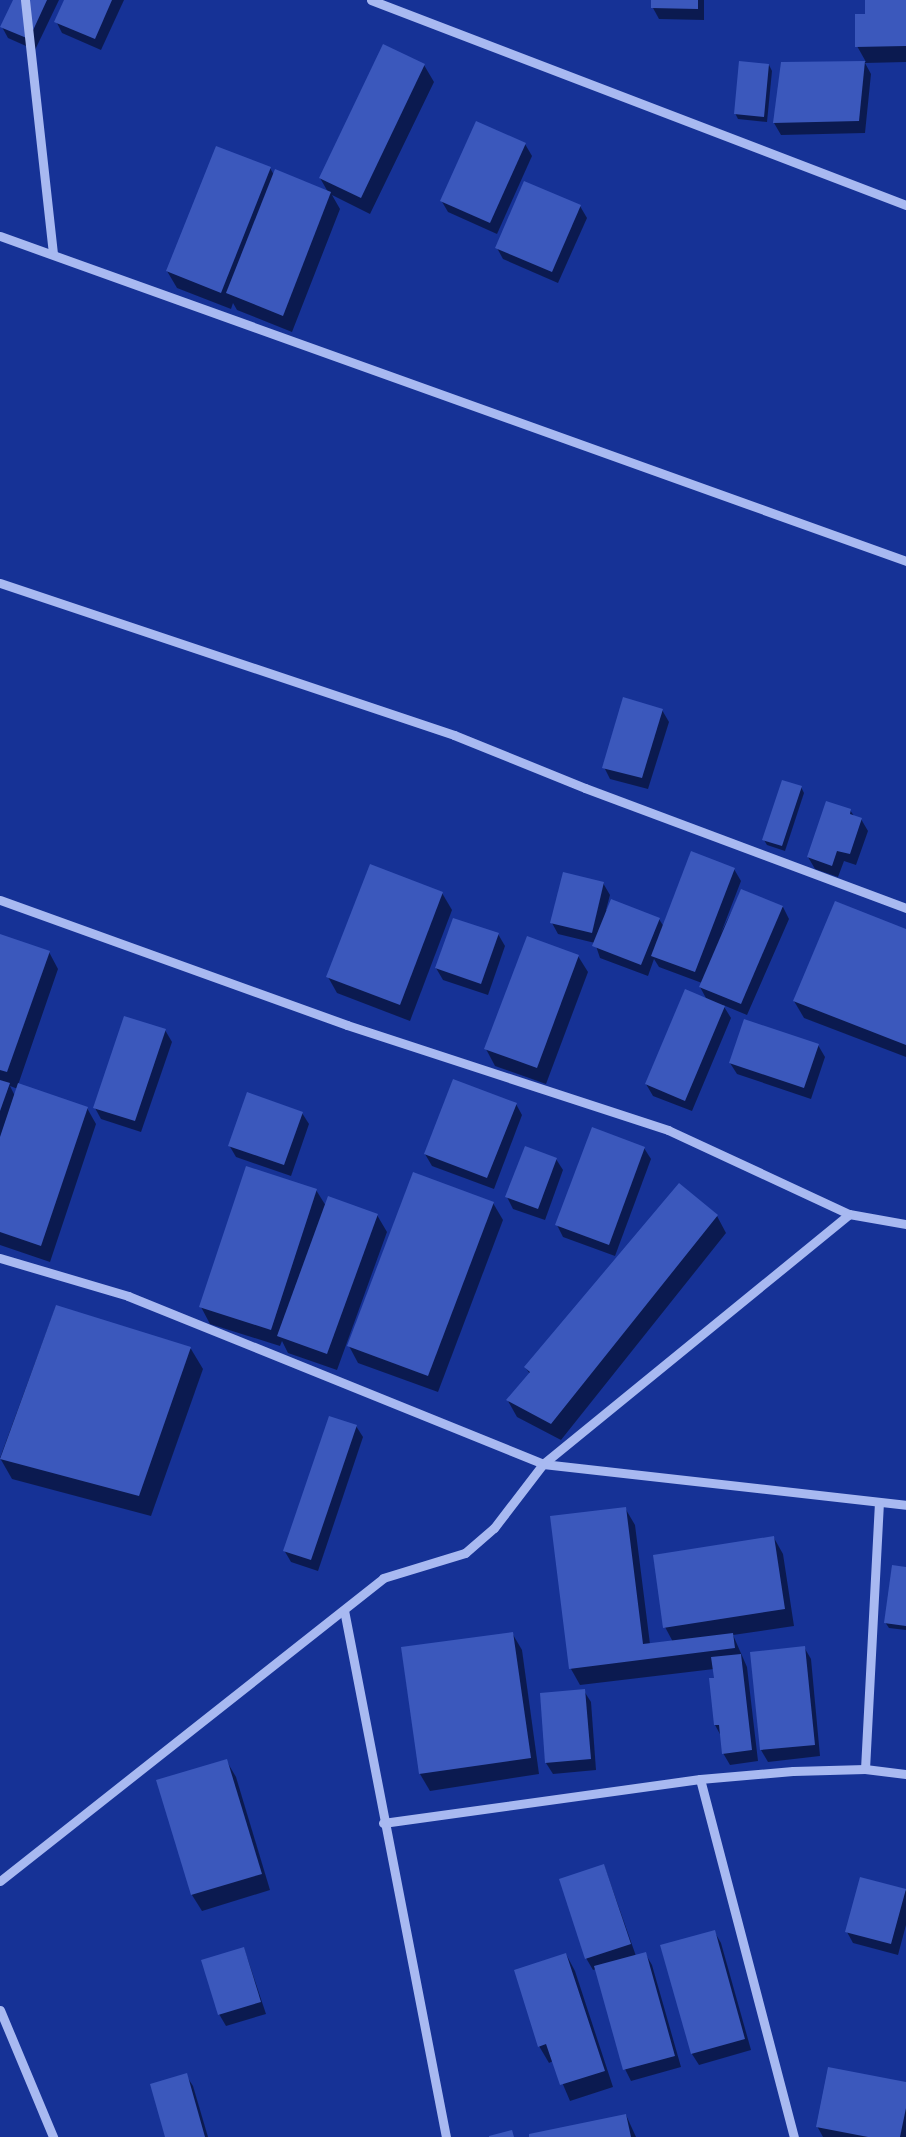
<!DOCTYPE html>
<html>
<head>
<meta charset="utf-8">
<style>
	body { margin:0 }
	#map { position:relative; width:906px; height:2137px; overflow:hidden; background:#163296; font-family:"Public Sans",sans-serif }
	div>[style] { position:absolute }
	.shadow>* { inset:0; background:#0007 }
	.building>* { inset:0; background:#3b58bc }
	.minor>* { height:9px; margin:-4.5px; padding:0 4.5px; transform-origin:4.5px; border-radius:4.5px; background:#a8b9f1 }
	span { translate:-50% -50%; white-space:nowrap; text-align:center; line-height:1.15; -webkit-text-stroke:5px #163296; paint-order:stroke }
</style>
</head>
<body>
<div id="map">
	<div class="shadow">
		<i style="clip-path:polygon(14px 0,59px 0,35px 50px,8px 38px,2px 27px)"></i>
		<i style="clip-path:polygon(65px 0,124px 0,101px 50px,62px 33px,56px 21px)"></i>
		<i style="clip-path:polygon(653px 0,704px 0,704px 20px,659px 19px,653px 8px)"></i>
		<i style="clip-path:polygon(866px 0,906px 0,906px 62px,865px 63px,871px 74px,865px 133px,781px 135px,774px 123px,782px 63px,866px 62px,857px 46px,867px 15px)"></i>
		<i style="clip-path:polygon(424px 65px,434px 82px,370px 214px,332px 195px,340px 209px,292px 332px,237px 310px,233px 303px,231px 309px,177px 288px,167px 271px,270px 168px,274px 175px,328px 192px,320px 178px)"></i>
		<i style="clip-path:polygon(769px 65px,772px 71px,767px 122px,738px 119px,735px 113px)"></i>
		<i style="clip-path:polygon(525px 144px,532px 156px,497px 234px,448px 212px,441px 200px)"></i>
		<i style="clip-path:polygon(580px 206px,587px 218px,558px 283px,503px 259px,497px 248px)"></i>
		<i style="clip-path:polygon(662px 710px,669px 722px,648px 789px,610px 779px,604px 767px)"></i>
		<i style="clip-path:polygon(801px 787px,804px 793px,785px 851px,767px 845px,764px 840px)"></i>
		<i style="clip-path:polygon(850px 810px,854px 816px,861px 819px,868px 831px,856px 865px,844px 861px,838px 877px,815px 869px,808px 857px)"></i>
		<i style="clip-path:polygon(734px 869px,741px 881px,721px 933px,742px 890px,783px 907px,789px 919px,747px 1015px,723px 1005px,731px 1018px,692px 1111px,653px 1096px,646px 1084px,707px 1000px,700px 987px,702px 983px,659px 967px,654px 959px,648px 976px,600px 958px,595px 943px,558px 934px,552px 923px,603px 883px,610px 895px,606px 910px,659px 919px,664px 927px)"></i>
		<i style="clip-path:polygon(442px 893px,452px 910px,410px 1021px,337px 993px,328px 977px)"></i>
		<i style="clip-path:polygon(906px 930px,906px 1057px,804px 1018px,794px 1001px)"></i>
		<i style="clip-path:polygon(498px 934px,505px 946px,488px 995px,443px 980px,436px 968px)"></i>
		<i style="clip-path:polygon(evenodd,0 936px,49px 952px,58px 969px,18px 1085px,87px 1108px,96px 1124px,50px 1262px,0 1245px,0 936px,10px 1086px,18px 1089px,15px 1096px,10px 1086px)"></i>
		<i style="clip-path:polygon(578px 956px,588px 972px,546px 1084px,495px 1066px,486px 1049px)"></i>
		<i style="clip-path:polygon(165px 1030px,172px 1042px,141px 1132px,101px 1119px,95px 1108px)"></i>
		<i style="clip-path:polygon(818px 1045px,825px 1057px,811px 1099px,737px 1074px,730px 1063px)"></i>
		<i style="clip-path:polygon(516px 1104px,522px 1115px,494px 1189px,432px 1166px,425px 1154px)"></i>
		<i style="clip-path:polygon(302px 1113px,309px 1124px,291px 1176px,236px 1157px,229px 1145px)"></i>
		<i style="clip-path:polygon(644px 1148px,651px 1159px,615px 1256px,563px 1237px,557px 1225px)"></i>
		<i style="clip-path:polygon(556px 1159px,563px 1170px,545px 1220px,513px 1209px,507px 1197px)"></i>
		<i style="clip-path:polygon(316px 1190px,326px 1206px,377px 1215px,387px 1232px,337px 1370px,288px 1353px,282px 1341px,280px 1346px,210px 1324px,201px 1307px)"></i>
		<i style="clip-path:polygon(493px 1203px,503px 1220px,438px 1392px,358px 1363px,349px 1346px)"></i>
		<i style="clip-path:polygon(717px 1216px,726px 1233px,561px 1440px,517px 1417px,508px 1401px,530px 1374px,525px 1367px)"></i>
		<i style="clip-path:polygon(56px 1306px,191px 1349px,203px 1369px,151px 1516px,12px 1479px,0 1458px)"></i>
		<i style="clip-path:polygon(356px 1426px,363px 1437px,318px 1571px,291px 1562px,284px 1550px)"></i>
		<i style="clip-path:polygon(625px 1508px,635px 1525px,650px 1644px,673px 1642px,665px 1627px,774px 1538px,783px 1554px,794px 1626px,733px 1635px,747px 1667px,758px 1761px,730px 1765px,723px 1753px,721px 1736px,715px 1725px,714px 1669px,580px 1685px,571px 1669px)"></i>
		<i style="clip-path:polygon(906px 1568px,906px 1630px,889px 1628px,885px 1622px)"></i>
		<i style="clip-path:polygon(512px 1633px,522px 1650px,539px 1774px,430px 1791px,420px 1774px,402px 1649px)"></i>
		<i style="clip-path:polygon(804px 1647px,811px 1659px,820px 1756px,768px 1762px,761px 1750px,751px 1653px)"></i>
		<i style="clip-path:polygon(584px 1691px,591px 1702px,596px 1770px,553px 1774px,546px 1763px)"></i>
		<i style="clip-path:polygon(226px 1760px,236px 1777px,270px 1890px,202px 1911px,192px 1895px,158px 1781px)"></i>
		<i style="clip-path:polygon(604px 1865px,636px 1956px,645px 1953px,652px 1965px,681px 2067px,631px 2081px,625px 2069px,596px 1969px,593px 1970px,586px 1958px)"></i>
		<i style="clip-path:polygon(906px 1890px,906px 1925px,898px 1955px,853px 1943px,847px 1932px)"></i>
		<i style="clip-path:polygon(714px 1931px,721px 1943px,751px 2050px,699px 2065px,692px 2054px,661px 1946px)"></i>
		<i style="clip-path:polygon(244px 1948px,266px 2014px,226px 2026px,219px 2014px)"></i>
		<i style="clip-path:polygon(566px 1954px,575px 1971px,613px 2087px,570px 2101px,553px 2061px,549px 2063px,539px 2046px)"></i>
		<i style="clip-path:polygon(186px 2075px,193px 2086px,208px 2137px,166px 2137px)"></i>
		<i style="clip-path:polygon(906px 2084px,906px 2137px,823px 2137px,817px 2126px)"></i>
		<i style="clip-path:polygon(626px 2115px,636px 2137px,531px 2137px)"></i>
	</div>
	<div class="building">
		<i style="clip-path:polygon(13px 0,47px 0,29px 39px,0 27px)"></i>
		<i style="clip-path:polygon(64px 0,112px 0,95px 39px,54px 22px)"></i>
		<i style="clip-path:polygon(651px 0,698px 0,698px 9px,651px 8px)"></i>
		<i style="clip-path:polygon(865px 0,906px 0,906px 46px,855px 47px,855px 14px,865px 14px)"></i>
		<i style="clip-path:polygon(383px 44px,425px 64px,361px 198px,319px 178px)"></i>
		<i style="clip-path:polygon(739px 61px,769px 64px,764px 117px,734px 114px)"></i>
		<i style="clip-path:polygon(865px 61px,859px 121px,773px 123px,781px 62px)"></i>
		<i style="clip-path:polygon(476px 121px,526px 143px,490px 223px,440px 201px)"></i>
		<i style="clip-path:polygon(216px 146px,271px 167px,221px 293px,166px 271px)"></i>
		<i style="clip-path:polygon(275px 169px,331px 192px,283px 316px,226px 293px)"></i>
		<i style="clip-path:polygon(524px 181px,581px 205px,552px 272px,495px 248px)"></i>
		<i style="clip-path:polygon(623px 697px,663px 709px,642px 778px,602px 768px)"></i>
		<i style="clip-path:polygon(782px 780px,802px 786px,782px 846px,762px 840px)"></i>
		<i style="clip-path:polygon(826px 801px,851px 809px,850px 814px,862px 818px,850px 854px,837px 851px,832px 866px,807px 857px)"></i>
		<i style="clip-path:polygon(691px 851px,735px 868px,695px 972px,651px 956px)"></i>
		<i style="clip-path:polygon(370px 864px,443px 892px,400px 1005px,326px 977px)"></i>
		<i style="clip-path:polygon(563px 872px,604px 882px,592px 933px,550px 923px)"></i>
		<i style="clip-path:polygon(741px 889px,783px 906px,741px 1004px,699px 987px)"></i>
		<i style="clip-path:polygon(611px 899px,660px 918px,641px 965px,592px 946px)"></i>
		<i style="clip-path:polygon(835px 901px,906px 929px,906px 1045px,793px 1001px)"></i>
		<i style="clip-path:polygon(453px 918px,499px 933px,481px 984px,435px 968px)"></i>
		<i style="clip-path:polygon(0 934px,50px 951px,7px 1072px,0 1070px)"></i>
		<i style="clip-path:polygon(527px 936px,579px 955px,537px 1068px,484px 1049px)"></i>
		<i style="clip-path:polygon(685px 989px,725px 1006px,685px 1101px,645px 1084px)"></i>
		<i style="clip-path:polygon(124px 1016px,166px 1029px,135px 1121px,93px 1108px)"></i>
		<i style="clip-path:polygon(744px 1019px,819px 1044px,804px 1088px,729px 1063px)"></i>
		<i style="clip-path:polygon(453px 1079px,517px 1103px,487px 1178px,424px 1154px)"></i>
		<i style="clip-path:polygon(0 1080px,10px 1083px,0 1111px)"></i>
		<i style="clip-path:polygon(18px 1083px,88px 1107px,41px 1246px,0 1232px,0 1137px)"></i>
		<i style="clip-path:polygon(247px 1092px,303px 1112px,284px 1165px,228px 1146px)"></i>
		<i style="clip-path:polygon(592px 1127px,645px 1147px,609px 1245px,555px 1225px)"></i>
		<i style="clip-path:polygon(525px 1146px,557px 1158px,538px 1209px,505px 1197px)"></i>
		<i style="clip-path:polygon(246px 1166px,317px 1189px,271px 1330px,199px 1307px)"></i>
		<i style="clip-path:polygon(413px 1172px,494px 1202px,428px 1376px,347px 1346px)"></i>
		<i style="clip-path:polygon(679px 1183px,718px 1215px,551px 1424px,506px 1400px,530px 1372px,524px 1367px)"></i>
		<i style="clip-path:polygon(328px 1196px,378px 1214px,327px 1354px,277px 1336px)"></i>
		<i style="clip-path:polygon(56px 1305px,191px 1347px,139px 1496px,0 1459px)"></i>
		<i style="clip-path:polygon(329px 1416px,357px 1425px,311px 1560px,283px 1551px)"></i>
		<i style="clip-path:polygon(626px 1507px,643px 1644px,733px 1633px,735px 1648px,569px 1669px,550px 1516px)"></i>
		<i style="clip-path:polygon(774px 1536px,785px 1609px,663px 1628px,653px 1555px)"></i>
		<i style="clip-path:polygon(892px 1565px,906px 1567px,906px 1626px,884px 1623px)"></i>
		<i style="clip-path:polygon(513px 1632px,531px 1758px,419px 1774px,401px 1647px)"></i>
		<i style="clip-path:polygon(805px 1646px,815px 1745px,760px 1750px,750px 1652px)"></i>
		<i style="clip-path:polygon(741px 1654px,752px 1750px,722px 1754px,719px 1725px,714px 1725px,709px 1678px,714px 1678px,711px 1657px)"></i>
		<i style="clip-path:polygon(585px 1689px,591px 1759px,545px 1763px,540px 1693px)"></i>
		<i style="clip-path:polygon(227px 1759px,262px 1874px,191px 1895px,156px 1780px)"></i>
		<i style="clip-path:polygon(604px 1864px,631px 1944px,585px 1959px,559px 1879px)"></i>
		<i style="clip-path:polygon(860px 1877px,906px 1889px,891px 1944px,845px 1932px)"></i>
		<i style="clip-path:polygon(715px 1930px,745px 2039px,691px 2054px,660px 1945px)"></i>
		<i style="clip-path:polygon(244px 1947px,261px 2002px,218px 2015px,201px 1960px)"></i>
		<i style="clip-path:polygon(646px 1952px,675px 2056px,623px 2070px,594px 1966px)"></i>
		<i style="clip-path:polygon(566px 1953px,605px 2071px,560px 2085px,546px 2044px,538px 2047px,514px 1970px)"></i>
		<i style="clip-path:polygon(828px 2067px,906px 2082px,906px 2108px,900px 2137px,868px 2137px,816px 2127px)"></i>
		<i style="clip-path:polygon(187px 2073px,205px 2137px,165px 2137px,150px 2084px)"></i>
		<i style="clip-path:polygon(626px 2114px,631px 2137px,529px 2137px,529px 2134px)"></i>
		<i style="clip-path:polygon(512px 2130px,514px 2137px,489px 2137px,489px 2136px)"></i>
	</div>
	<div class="minor">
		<i style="left:25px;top:0;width:255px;rotate:83.7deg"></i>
		<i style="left:371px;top:0;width:573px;rotate:20.97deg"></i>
		<i style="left:0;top:236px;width:963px;rotate:19.73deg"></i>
		<i style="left:0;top:583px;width:479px;rotate:18.5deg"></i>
		<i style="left:454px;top:735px;width:141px;rotate:22deg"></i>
		<i style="left:585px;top:788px;width:343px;rotate:20.5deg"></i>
		<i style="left:0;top:900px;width:369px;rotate:19.8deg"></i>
		<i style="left:347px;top:1025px;width:338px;rotate:18.1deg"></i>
		<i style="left:668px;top:1130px;width:200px;rotate:24.9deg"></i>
		<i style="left:849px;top:1214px;width:58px;rotate:10deg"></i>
		<i style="left:0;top:1258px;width:134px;rotate:16.5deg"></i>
		<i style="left:128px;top:1296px;width:448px;rotate:22deg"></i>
		<i style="left:543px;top:1464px;width:365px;rotate:6.4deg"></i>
		<i style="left:344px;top:1610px;width:537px;rotate:79.05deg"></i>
		<i style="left:865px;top:1769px;width:266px;rotate:-87deg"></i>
		<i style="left:700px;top:1779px;width:370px;rotate:75.3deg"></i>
		<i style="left:383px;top:1823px;width:320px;rotate:-7.9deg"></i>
		<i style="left:700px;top:1779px;width:93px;rotate:-4.9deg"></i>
		<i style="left:793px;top:1771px;width:72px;rotate:-1.6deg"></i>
		<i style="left:865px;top:1769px;width:41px;rotate:7deg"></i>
		<i style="left:0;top:1881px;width:488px;rotate:-38.3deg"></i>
		<i style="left:383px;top:1578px;width:86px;rotate:-17deg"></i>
		<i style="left:465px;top:1553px;width:38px;rotate:-41deg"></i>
		<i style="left:494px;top:1528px;width:81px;rotate:-52.6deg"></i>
		<i style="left:543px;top:1464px;width:395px;rotate:-39.2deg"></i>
		<i style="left:0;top:2010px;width:138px;rotate:67.3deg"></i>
	</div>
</div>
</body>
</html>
